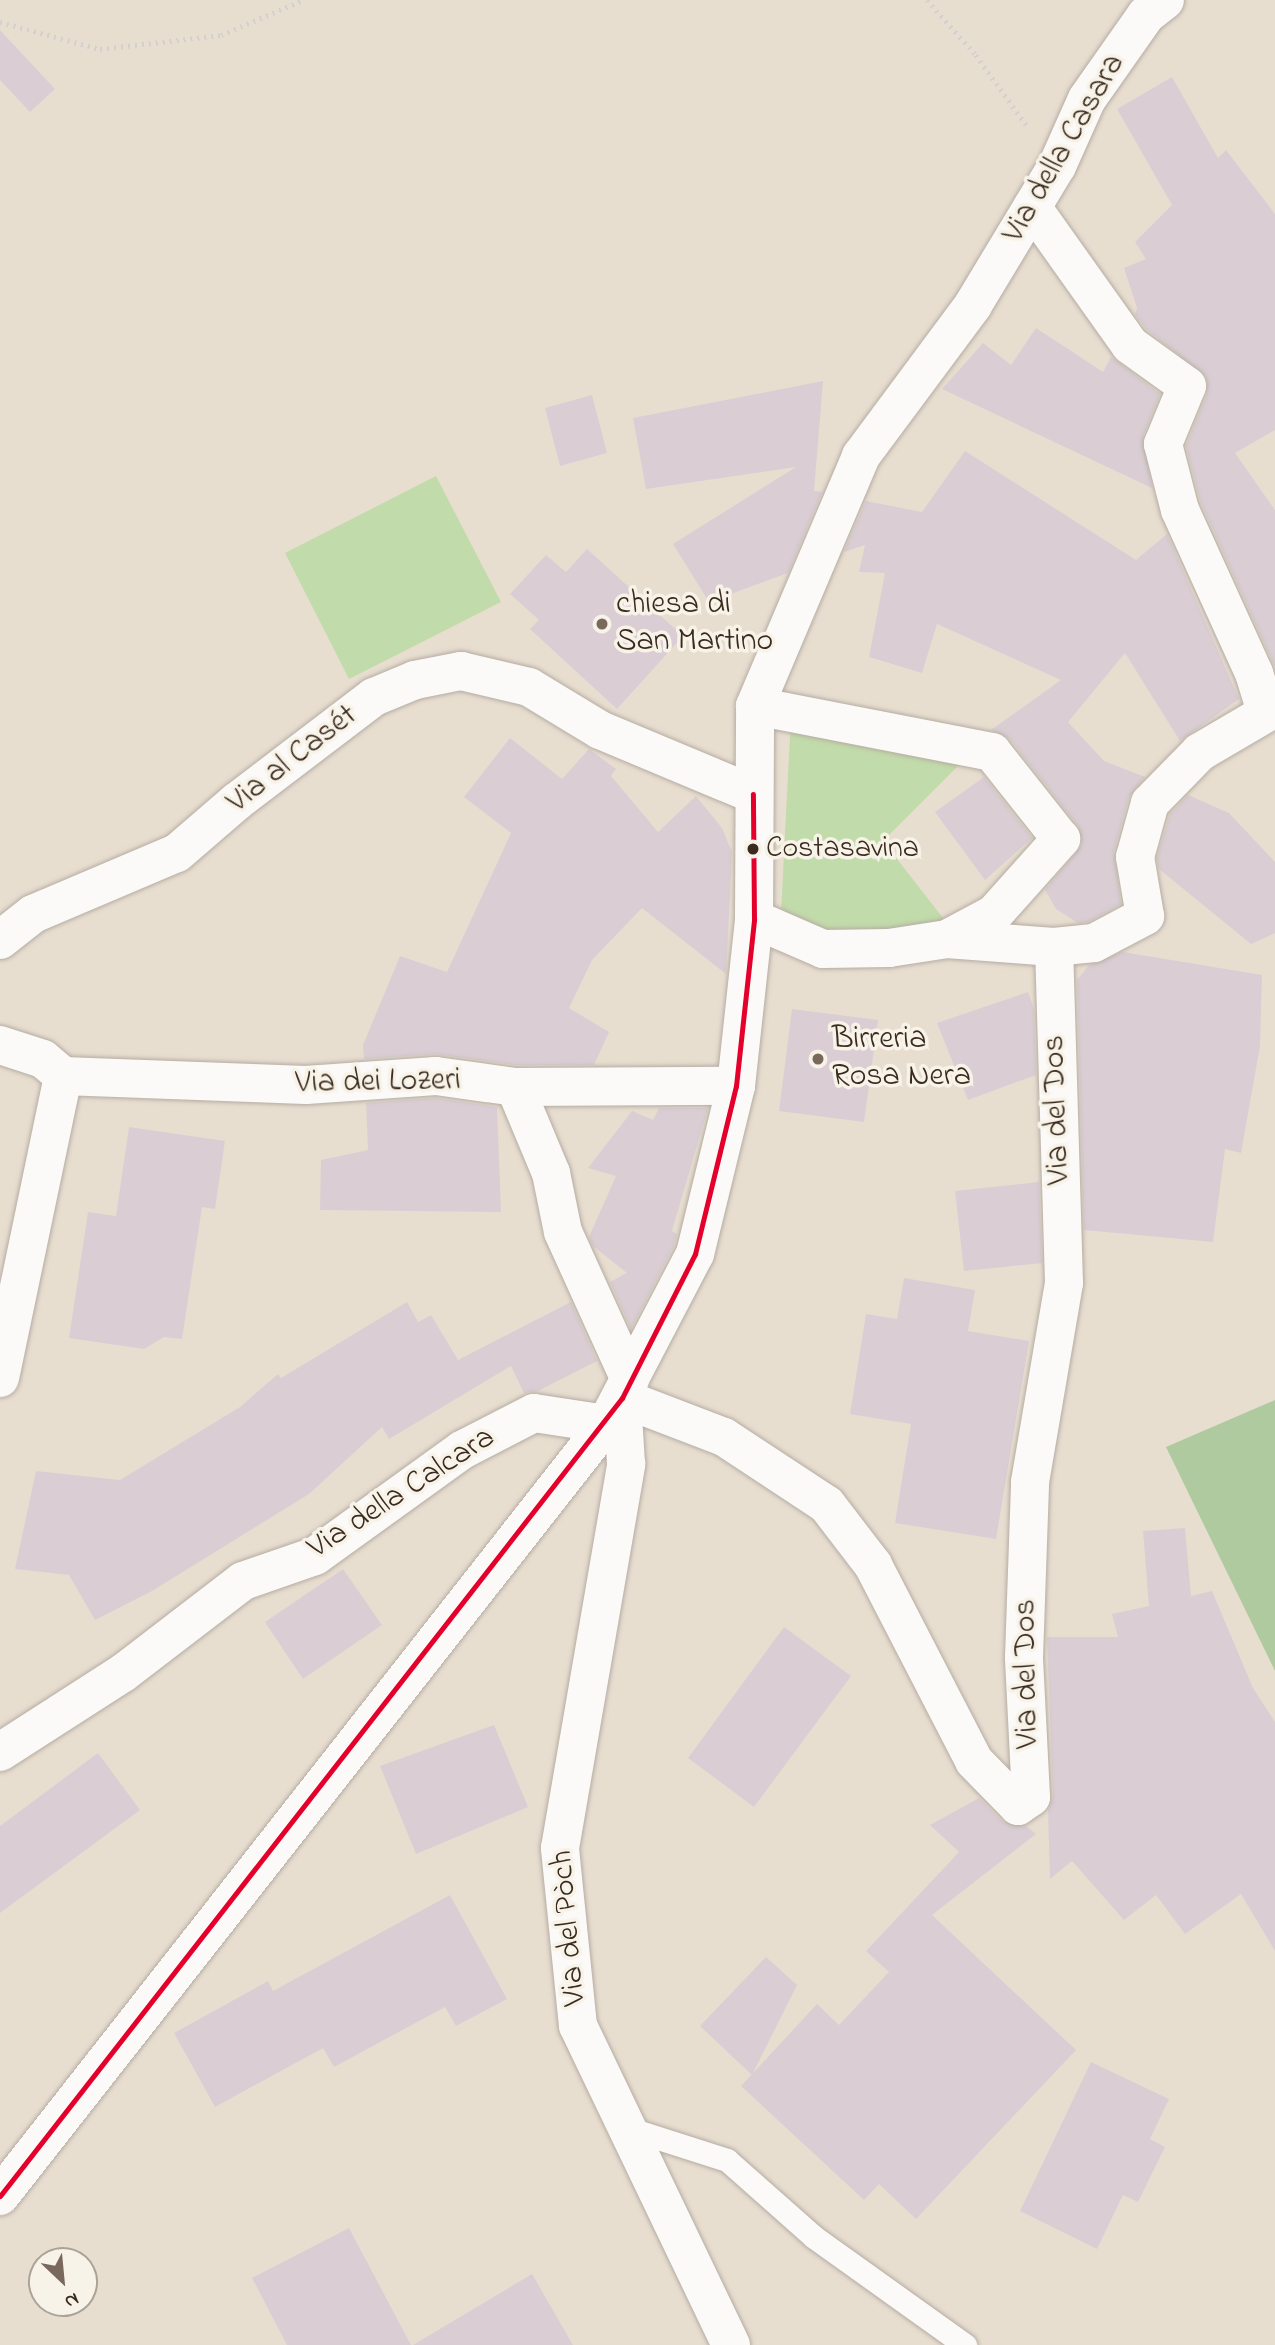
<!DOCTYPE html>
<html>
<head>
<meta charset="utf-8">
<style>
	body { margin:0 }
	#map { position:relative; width:1275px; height:2345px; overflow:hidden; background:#e8ded0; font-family:"Indie Flower",sans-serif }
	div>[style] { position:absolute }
	.green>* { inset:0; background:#c2dbaa }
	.forest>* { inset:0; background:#afca9f }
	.building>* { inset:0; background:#daced4 }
	.path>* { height:4.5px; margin-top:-2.25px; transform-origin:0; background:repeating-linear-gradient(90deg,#d4d0cd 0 2px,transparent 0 7px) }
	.roads { filter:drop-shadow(0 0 2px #b5ada3) drop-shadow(0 0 2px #b5ada3) }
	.lane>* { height:23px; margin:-11.5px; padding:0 11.5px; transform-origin:11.5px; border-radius:11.5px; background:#fcfaf8 }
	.street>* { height:38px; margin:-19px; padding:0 19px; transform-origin:19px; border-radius:19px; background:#fcfaf8 }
	.secondary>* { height:38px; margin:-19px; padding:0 19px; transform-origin:19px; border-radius:19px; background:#fcfaf8 }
	.bus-1>* { height:5px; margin:-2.5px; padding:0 2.5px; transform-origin:2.5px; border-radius:2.5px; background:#e4002b }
	.dots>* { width:19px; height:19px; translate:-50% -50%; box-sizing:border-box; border:4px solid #f7f3e8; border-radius:50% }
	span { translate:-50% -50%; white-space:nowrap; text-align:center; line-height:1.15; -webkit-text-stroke:7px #f7f3e8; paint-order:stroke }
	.bus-label { font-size:30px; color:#3b2a1e }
	.left { translate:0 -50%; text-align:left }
	.street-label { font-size:32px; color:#3b2a1e }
	.poi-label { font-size:32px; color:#3b2a1e }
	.north { position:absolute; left:28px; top:2247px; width:70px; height:70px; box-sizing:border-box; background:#f7f3e8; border:2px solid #aca397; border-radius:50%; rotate:154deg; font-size:19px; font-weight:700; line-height:28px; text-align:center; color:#3b2a1e }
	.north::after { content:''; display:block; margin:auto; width:24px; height:32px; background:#78695c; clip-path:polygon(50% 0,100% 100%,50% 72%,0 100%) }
</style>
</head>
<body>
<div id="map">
	<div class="green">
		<i style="clip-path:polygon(436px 476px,501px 602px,349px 679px,285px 553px)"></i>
		<i style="clip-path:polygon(791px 717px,966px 758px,883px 841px,950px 927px,889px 948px,780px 931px)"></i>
	</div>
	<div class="forest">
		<i style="clip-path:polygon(1275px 1400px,1275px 1671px,1166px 1447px)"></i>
	</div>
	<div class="building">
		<i style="clip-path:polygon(0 30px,55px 89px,30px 112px,0 80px)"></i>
		<i style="clip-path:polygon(1172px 77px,1218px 158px,1226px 150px,1275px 214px,1275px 430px,1235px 453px,1275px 510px,1275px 667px,1201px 503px,1186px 446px,1207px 394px,1206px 376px,1146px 329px,1135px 314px,1137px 308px,1124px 268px,1146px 259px,1135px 242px,1172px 205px,1117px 109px)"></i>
		<i style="clip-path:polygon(1036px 328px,1103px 372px,1111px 357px,1160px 394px,1143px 436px,1152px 488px,942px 389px,983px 343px,1011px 365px)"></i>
		<i style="clip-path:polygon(823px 381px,814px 491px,822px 492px,788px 573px,709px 602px,673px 544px,796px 467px,646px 489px,633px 418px)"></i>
		<i style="clip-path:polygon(592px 395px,607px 453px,560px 466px,545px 408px)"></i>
		<i style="clip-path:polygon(965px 451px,1136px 560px,1167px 534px,1239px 699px,1180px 741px,1125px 653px,1068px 722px,1104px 761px,1145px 777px,1129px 797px,1114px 851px,1121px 904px,1088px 922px,1078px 923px,1056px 909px,1045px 890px,1082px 845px,1078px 826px,1009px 738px,991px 730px,1061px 680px,937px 624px,922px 673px,869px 657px,885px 573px,859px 572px,865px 545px,844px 552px,866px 501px,922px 512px)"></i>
		<i style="clip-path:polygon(587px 549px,683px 636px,617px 709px,530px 629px,539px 620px,510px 594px,546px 555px,566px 572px)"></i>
		<i style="clip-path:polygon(510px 738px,562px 779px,589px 749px,616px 769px,611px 776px,658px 832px,696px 796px,722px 828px,732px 852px,726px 974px,642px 908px,592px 960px,569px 1008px,609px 1032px,594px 1065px,516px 1065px,435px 1054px,364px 1059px,363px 1045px,400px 956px,447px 972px,511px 833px,464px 797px)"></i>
		<i style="clip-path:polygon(984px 777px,1032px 838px,985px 880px,935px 812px)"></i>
		<i style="clip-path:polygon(1188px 795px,1229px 813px,1275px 862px,1275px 933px,1251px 944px,1159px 869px,1157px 858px,1170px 814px)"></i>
		<i style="clip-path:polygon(1123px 952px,1262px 975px,1260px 1046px,1241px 1153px,1225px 1149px,1213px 1242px,1084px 1230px,1077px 980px,1089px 965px)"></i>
		<i style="clip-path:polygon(1028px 992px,1034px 1009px,1036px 1075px,968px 1100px,937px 1023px)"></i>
		<i style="clip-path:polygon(792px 1009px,878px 1020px,864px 1122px,779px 1111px)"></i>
		<i style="clip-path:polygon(435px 1098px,497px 1107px,501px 1212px,320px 1210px,321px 1160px,368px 1150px,366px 1103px)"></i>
		<i style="clip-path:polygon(659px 1108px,708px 1108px,672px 1231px,677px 1234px,674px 1246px,631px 1329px,610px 1282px,627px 1273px,593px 1246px,589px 1237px,616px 1176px,588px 1168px,632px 1111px,653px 1120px)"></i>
		<i style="clip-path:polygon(129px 1127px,225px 1141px,215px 1209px,202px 1207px,182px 1339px,164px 1337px,144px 1349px,69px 1338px,88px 1212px,116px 1216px)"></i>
		<i style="clip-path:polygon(1039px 1182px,1042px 1263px,964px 1271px,955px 1191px)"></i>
		<i style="clip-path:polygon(904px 1278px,975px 1290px,968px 1331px,1029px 1341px,996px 1539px,895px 1523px,911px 1424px,850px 1414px,866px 1314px,897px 1319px)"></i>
		<i style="clip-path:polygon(407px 1302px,418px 1322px,431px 1315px,458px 1360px,571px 1302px,597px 1361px,538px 1391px,524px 1393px,511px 1366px,389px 1439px,382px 1427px,309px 1494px,152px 1591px,95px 1620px,69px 1575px,15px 1569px,36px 1471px,120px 1480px,240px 1407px,278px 1374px,281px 1378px)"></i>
		<i style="clip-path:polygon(1185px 1528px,1191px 1596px,1212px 1591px,1253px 1688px,1275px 1722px,1275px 1951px,1241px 1894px,1185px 1934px,1156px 1895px,1124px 1920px,1072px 1861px,1050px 1879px,1048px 1810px,1053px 1796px,1047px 1637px,1118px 1637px,1112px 1614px,1149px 1606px,1143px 1531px)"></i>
		<i style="clip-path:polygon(343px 1569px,382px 1625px,303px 1679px,265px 1622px)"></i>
		<i style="clip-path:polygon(784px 1627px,851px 1676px,754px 1807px,688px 1758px)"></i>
		<i style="clip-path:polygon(494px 1725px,528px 1807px,416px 1854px,380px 1766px)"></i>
		<i style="clip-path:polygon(98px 1753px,140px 1810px,0 1913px,0 1826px)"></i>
		<i style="clip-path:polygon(979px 1798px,1003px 1822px,1026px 1826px,1036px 1834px,932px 1915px,1076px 2050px,916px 2219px,879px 2184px,864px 2200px,741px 2086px,817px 2004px,839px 2025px,889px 1972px,866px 1951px,959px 1852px,930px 1825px)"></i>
		<i style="clip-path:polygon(450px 1895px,507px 1999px,456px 2026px,445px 2007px,334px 2067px,323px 2048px,215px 2107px,174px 2033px,268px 1981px,273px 1991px)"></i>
		<i style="clip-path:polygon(766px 1957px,797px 1985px,752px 2075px,700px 2026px)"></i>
		<i style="clip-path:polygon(1091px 2062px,1169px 2099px,1150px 2139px,1165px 2147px,1138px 2202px,1123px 2195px,1097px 2249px,1020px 2211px)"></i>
		<i style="clip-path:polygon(349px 2228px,411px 2345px,287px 2345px,252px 2278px)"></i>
		<i style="clip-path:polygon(532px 2274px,573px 2345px,413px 2345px)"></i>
	</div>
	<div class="path">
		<i style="left:927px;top:0;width:74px;rotate:48.3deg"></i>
		<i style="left:976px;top:55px;width:87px;rotate:54.3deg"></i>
		<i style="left:0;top:22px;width:104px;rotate:15.1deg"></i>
		<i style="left:100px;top:49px;width:122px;rotate:-6.6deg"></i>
		<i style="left:221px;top:35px;width:89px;rotate:-23.1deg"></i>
	</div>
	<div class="roads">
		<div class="lane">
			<i style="left:627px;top:2128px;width:105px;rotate:17.7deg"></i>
			<i style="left:727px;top:2160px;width:116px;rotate:41.5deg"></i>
			<i style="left:814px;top:2237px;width:186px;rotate:35.6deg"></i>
		</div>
		<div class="street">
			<i style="left:1032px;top:207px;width:169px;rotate:54.6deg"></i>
			<i style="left:1130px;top:345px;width:70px;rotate:35.7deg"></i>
			<i style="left:1187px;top:386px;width:63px;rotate:112.5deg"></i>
			<i style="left:1163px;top:444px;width:68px;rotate:75.6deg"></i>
			<i style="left:1180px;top:510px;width:179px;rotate:65.6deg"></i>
			<i style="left:1254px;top:673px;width:41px;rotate:72.9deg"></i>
			<i style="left:754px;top:919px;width:75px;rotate:23.5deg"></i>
			<i style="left:823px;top:949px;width:66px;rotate:-0.9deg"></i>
			<i style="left:889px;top:948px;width:59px;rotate:-8.8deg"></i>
			<i style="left:947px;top:939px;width:53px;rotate:-28deg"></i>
			<i style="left:994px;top:914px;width:101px;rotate:-48.2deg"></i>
			<i style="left:1061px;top:839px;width:111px;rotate:-128.4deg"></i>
			<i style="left:992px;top:752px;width:241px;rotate:-169deg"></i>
			<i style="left:947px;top:939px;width:107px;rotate:4.3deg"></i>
			<i style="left:1054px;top:947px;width:40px;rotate:-5.7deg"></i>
			<i style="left:1094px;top:943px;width:58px;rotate:-27.9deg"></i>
			<i style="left:1145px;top:916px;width:60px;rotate:-99.6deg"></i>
			<i style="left:1135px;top:857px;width:56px;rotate:-74.5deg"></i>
			<i style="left:1150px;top:803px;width:71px;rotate:-45.6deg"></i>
			<i style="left:1200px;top:752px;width:87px;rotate:-30.4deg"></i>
			<i style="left:0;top:940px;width:42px;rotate:-38.2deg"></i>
			<i style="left:33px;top:914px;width:156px;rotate:-23deg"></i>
			<i style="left:177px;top:853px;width:78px;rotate:-40.8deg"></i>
			<i style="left:236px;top:802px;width:173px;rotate:-37.3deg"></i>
			<i style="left:374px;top:697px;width:44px;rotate:-22.5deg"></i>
			<i style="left:415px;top:680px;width:47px;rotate:-11.1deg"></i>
			<i style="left:461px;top:671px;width:70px;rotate:13.2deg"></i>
			<i style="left:529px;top:687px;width:83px;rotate:31.2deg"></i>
			<i style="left:600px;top:730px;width:166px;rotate:22.7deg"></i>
			<i style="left:0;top:1045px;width:45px;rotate:18deg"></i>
			<i style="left:43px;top:1059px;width:26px;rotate:40deg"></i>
			<i style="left:63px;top:1076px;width:243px;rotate:2.1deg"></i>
			<i style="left:306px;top:1085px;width:130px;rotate:-4deg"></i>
			<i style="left:436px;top:1076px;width:80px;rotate:7.9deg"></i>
			<i style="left:515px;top:1087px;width:221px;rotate:-0.3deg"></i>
			<i style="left:515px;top:1087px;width:93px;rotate:67.3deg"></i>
			<i style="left:551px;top:1173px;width:60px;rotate:78.5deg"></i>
			<i style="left:563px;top:1232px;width:162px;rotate:65.6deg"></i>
			<i style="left:0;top:1378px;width:309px;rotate:-78.2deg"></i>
			<i style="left:0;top:1752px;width:146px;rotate:-32.7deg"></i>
			<i style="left:123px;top:1673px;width:151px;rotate:-37.5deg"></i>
			<i style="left:243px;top:1581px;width:76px;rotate:-19.1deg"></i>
			<i style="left:315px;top:1556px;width:181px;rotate:-35.8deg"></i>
			<i style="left:462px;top:1450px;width:81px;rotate:-27.2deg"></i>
			<i style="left:534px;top:1413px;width:73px;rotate:8.7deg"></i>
			<i style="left:606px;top:1424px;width:192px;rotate:-62.4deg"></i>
			<i style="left:695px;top:1254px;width:173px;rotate:-76.3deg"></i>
			<i style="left:736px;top:1086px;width:168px;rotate:-83.8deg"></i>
			<i style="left:754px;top:919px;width:213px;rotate:-89.7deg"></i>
			<i style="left:755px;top:706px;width:272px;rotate:-67deg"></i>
			<i style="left:861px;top:456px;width:188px;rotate:-53.4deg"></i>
			<i style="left:973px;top:305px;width:162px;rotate:-58.9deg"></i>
			<i style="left:1057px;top:166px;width:73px;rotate:-65.9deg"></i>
			<i style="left:1087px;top:99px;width:103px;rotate:-54.9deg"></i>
			<i style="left:1146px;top:15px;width:24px;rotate:-38deg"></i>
			<i style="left:731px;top:2345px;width:354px;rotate:-115.6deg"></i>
			<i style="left:578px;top:2026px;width:179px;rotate:-95.8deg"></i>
			<i style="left:560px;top:1848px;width:390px;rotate:-80.2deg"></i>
			<i style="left:626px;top:1464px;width:66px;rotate:-93.5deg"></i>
			<i style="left:622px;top:1398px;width:109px;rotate:20.9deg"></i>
			<i style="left:724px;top:1437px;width:123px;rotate:33.4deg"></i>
			<i style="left:827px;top:1505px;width:76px;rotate:52.5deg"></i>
			<i style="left:873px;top:1565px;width:220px;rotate:62.7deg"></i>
			<i style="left:974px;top:1761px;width:63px;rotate:45.6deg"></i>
			<i style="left:1018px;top:1806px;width:16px;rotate:-35deg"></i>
			<i style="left:1031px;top:1797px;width:140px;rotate:-92.9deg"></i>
			<i style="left:1024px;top:1657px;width:175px;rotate:-88deg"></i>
			<i style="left:1030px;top:1482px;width:202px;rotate:-80.3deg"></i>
			<i style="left:1064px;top:1283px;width:336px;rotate:-91.7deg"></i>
		</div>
		<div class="secondary">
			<i style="left:0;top:2196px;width:981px;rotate:-51.87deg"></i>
		</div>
	</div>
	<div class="bus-1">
		<i style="left:0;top:2196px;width:1012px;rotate:-52.07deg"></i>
		<i style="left:622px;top:1398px;width:161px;rotate:-63.1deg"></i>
		<i style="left:695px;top:1254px;width:173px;rotate:-76.3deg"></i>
		<i style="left:736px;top:1086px;width:168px;rotate:-83.8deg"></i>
		<i style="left:754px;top:919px;width:125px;rotate:-90.5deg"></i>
	</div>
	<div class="dots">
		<i style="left:602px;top:624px;background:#78695c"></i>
		<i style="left:753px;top:849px;background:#3b2a1e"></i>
		<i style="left:818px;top:1059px;background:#78695c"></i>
	</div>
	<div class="bus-label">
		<span class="left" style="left:766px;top:849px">Costasavina</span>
	</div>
	<div class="street-label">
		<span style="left:1065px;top:149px;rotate:-60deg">Via della Casara</span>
		<span style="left:293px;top:760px;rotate:-38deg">Via al Casét</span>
		<span style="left:378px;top:1083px;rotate:-1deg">Via dei Lozeri</span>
		<span style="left:1058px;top:1110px;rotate:-92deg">Via del Dos</span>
		<span style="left:402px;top:1494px;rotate:-33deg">Via della Calcara</span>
		<span style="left:1028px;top:1674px;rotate:-91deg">Via del Dos</span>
		<span style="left:570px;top:1928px;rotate:-95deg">Via del Pòch</span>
	</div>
	<div class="poi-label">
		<span class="left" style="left:616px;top:624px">chiesa di<br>San Martino</span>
		<span class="left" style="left:832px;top:1059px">Birreria<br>Rosa Nera</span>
	</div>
	<div class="north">N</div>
</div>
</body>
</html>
